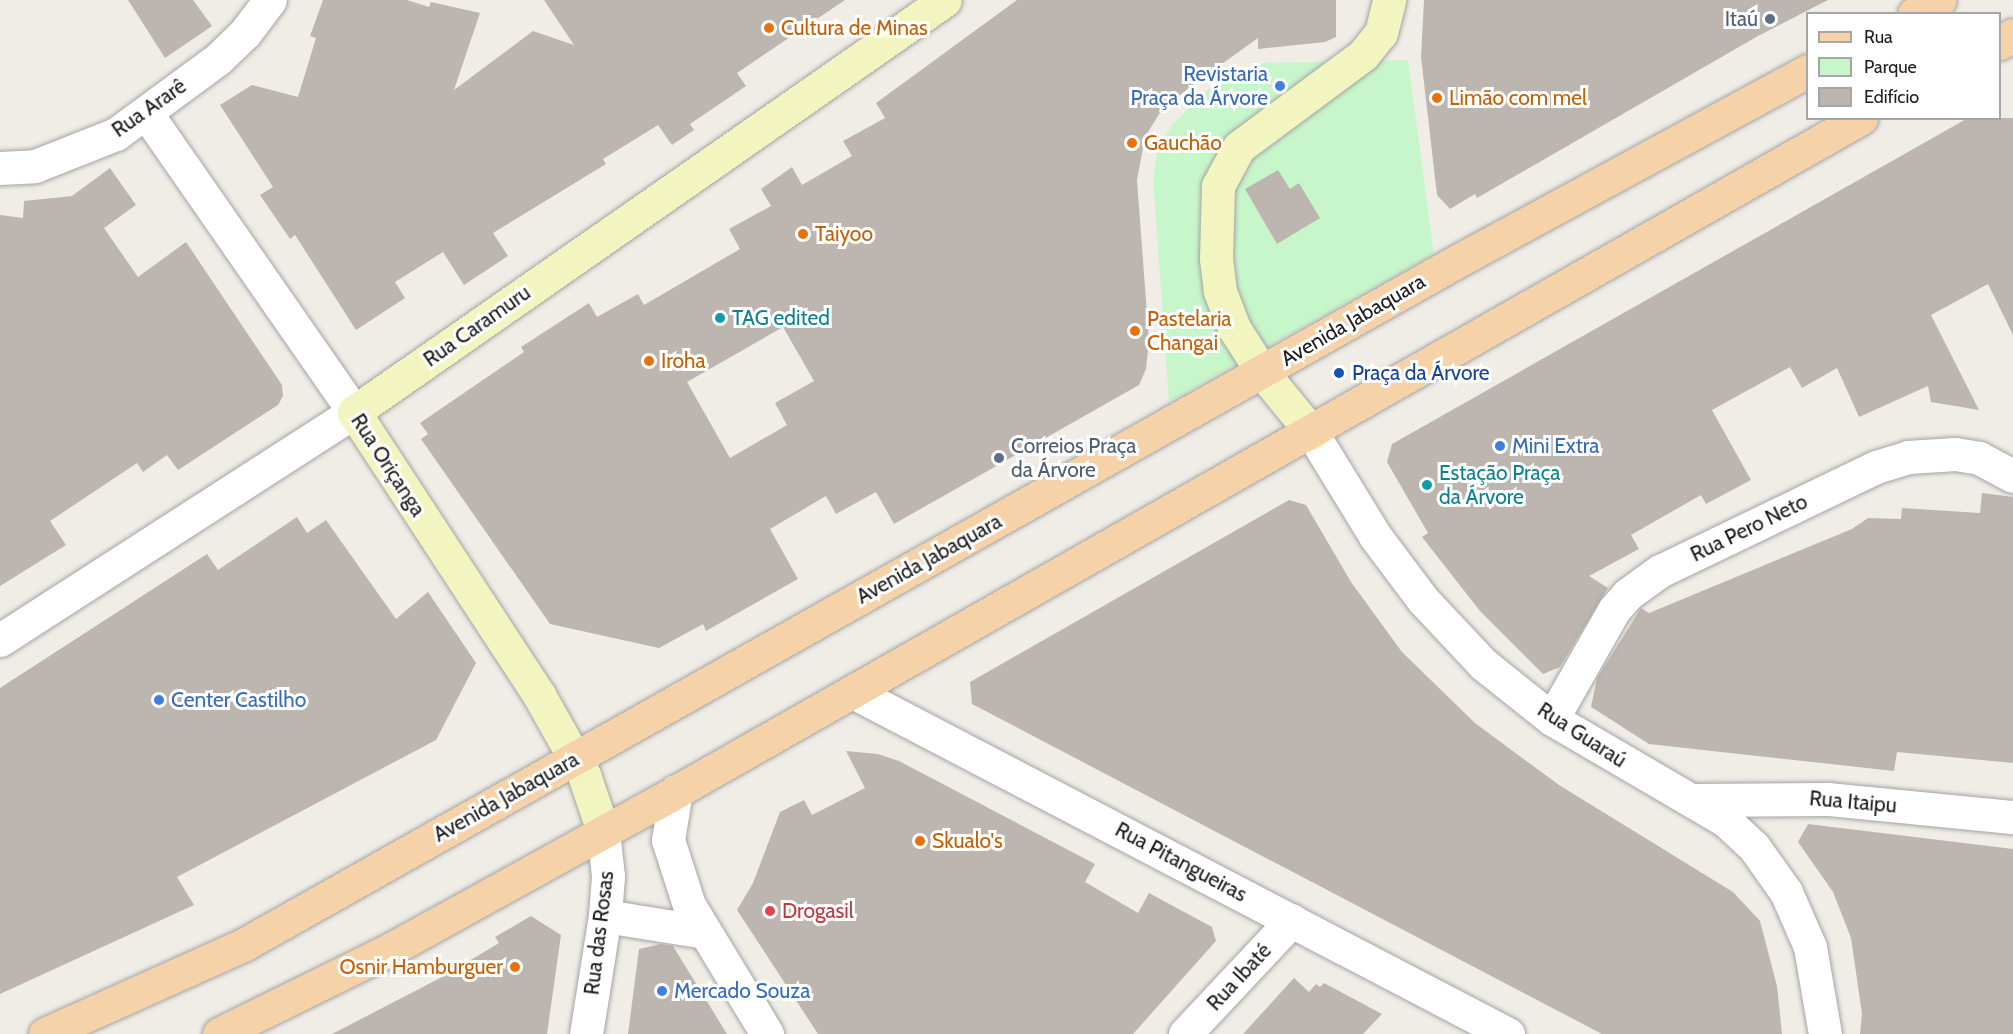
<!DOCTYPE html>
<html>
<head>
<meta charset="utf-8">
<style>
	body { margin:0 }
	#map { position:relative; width:2013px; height:1034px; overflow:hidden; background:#f0ede7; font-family:Cabin,sans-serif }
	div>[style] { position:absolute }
	.park>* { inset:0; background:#c8f6cb }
	.building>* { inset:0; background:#bdb6b0 }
	.roads { filter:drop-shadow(0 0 2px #a4a4a4) drop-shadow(0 0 2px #a4a4a4) }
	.street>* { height:33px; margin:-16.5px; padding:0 16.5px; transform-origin:16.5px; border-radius:16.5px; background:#fff }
	.secondary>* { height:33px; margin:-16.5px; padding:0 16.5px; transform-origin:16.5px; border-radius:16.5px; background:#f3f5c0 }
	.primary>* { height:33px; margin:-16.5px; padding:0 16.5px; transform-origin:16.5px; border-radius:16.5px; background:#f5d2a7 }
	.dots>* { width:16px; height:16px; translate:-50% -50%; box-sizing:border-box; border:3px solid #fff; border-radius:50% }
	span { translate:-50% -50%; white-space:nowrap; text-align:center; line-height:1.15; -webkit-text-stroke:6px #fff; paint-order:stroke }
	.service-label { font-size:21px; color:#4e5e75 }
	.right { translate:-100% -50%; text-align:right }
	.left { translate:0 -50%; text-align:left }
	.food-label { font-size:21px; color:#c56008 }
	.shop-label { font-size:21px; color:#366cbe }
	.street-label { font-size:21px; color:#202020 }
	.culture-label { font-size:21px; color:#0d838f }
	.transit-label { font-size:21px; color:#164399 }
	.health-label { font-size:21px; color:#be3a42 }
	.legend { position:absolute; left:1806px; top:12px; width:195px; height:108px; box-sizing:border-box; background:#fff; border:2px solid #a6a6a6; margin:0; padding:8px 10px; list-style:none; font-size:18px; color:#202020 }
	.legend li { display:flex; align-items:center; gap:12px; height:30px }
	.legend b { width:30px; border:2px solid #a6a6a6 }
</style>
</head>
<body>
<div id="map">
	<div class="park">
		<i style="clip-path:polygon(1408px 60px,1434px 254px,1169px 402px,1153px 179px,1158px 148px,1172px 125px,1209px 89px,1263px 63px)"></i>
	</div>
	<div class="building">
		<i style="clip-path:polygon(128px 0,193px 0,212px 26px,165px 58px)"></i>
		<i style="clip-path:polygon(323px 0,407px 0,429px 7px,431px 2px,480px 13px,454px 90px,533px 31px,574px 45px,544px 0,845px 0,737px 73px,746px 86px,690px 124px,694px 130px,672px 145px,658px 125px,603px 159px,606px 164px,493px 233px,508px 256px,464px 285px,443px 252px,395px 282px,405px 298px,356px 330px,295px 235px,290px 239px,260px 195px,273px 187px,220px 105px,252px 85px,298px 97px,316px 38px,310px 36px)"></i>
		<i style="clip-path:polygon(evenodd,1017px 0,1336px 0,1336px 37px,1325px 42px,1258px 49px,1258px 38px,1191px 86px,1161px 111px,1145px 137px,1137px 180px,1149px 341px,1146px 369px,1139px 385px,894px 524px,876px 492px,836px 514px,826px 496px,770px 529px,798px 579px,706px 631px,703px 624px,659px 648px,550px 624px,421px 439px,428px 434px,420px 423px,524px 352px,521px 347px,589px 303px,597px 317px,638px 294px,644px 305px,740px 249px,729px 229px,771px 206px,761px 189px,792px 167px,802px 185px,852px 156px,843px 141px,885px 118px,876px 103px,1017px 0,783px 327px,814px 381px,775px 403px,787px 425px,730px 458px,687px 382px,783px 327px)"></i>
		<i style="clip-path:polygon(1424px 0,1828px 0,1758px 36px,1477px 198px,1475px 194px,1450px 209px,1437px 195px,1421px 57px)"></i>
		<i style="clip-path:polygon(1968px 118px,2013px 118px,2013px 335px,1988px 284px,1931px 315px,1979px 410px,1931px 402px,1928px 386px,1859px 417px,1837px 368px,1802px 388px,1790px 367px,1712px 410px,1751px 480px,1706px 504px,1701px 495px,1631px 535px,1639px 549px,1589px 576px,1608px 588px,1560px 667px,1543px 674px,1480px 611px,1422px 537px,1428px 533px,1387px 462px,1392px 444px)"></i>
		<i style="clip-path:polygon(110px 168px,136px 205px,104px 228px,138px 277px,186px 242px,282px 385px,283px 396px,278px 405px,178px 470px,167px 455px,143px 472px,137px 463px,50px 521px,66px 545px,0 586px,0 215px,23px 218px,24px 201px,72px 196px)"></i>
		<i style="clip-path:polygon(1278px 170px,1290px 189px,1299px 183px,1320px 218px,1277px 244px,1245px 189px)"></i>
		<i style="clip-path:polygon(1982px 493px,2013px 497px,2013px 763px,1897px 752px,1894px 771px,1649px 744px,1591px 707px,1597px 678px,1641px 608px,1649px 613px,1852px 529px,1868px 518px,1901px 519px,1902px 508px,1980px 513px)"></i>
		<i style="clip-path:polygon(1289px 500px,1306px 505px,1351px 582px,1402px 652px,1475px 723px,1559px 785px,1733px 892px,1760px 921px,1777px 986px,1782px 1034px,1602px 1034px,972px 704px,970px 682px)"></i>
		<i style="clip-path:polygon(297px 517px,307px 533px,326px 520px,396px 619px,428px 592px,476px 663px,436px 740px,177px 877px,194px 905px,0 994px,0 688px,207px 554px,218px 570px)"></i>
		<i style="clip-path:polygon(846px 751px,878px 754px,899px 761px,1095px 864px,1085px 882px,1138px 913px,1149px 893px,1212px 927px,1216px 941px,1133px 1034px,818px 1034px,737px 910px,753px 883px,780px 812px,804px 800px,812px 815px,865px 788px)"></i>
		<i style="clip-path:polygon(1808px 824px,2013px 849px,2013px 1034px,1860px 1034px,1862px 1014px,1851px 938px,1833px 892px,1798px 842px)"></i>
		<i style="clip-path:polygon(531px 916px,561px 935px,547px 1034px,332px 1034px,444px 976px,499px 943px,495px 937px)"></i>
		<i style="clip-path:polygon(661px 944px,673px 946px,727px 1034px,628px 1034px,639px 949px)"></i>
		<i style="clip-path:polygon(1294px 978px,1309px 992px,1316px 984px,1320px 987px,1324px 983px,1382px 1014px,1363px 1034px,1243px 1034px)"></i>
	</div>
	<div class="roads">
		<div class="street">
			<i style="left:0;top:168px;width:35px;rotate:-3deg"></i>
			<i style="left:35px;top:166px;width:87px;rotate:-21.6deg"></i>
			<i style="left:116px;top:134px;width:127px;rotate:-36.3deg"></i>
			<i style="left:218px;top:59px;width:37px;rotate:-44deg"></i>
			<i style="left:245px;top:33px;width:41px;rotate:-52.9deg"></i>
			<i style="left:1312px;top:433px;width:121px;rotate:58.5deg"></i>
			<i style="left:1375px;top:536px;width:80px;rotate:53.1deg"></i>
			<i style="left:1423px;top:600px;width:88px;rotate:46.8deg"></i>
			<i style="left:1483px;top:664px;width:88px;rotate:38.6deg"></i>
			<i style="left:1552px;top:719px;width:200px;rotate:30.3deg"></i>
			<i style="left:1725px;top:820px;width:40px;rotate:43deg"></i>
			<i style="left:1754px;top:847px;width:55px;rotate:54.6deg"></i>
			<i style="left:1786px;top:892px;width:60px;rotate:66.4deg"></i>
			<i style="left:1810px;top:947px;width:88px;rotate:80.2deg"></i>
			<i style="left:0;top:640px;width:421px;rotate:-32.8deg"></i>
			<i style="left:354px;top:412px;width:363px;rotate:-124.8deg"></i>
			<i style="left:853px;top:692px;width:739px;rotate:27.57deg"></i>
			<i style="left:1552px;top:719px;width:125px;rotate:-60.4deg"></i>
			<i style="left:1614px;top:610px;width:21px;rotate:-49deg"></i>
			<i style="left:1628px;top:594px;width:39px;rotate:-36deg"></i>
			<i style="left:1660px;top:571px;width:240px;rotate:-25.7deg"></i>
			<i style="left:1876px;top:467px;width:34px;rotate:-17deg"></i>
			<i style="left:1908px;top:457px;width:47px;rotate:-3.7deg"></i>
			<i style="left:1955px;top:454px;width:24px;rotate:9deg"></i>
			<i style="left:1979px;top:458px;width:38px;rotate:28deg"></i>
			<i style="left:676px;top:791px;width:50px;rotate:99.3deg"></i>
			<i style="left:668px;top:840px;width:68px;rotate:72.1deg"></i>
			<i style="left:689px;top:905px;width:151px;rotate:58.8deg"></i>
			<i style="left:1692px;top:800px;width:136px;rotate:-0.4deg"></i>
			<i style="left:1828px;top:799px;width:186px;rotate:5.6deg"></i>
			<i style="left:605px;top:916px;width:101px;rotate:9.1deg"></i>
			<i style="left:586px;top:1034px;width:120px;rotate:-80.9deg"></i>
			<i style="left:605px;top:916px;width:40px;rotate:-85.7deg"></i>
			<i style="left:608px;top:876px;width:45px;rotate:-96.3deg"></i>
			<i style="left:1185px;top:1034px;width:156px;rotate:-46.8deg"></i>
		</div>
		<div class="secondary">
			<i style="left:1312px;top:433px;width:79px;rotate:-129.3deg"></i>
			<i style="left:1262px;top:372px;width:52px;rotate:-122.5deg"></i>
			<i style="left:1234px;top:328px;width:40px;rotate:-111deg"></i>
			<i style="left:1220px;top:291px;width:33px;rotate:-97deg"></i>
			<i style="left:1216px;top:258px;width:72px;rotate:-88.4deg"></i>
			<i style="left:1218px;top:186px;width:44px;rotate:-61.7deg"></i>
			<i style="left:1239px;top:147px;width:154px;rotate:-36.6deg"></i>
			<i style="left:1363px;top:55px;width:28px;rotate:-51deg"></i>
			<i style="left:1381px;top:33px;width:34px;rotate:-76deg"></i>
			<i style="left:603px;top:831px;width:59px;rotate:-108.7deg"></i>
			<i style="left:584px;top:775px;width:92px;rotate:-119.4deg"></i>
			<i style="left:539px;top:695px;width:338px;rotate:-123.2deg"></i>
			<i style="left:354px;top:412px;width:720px;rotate:-34.88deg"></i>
		</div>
		<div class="primary">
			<i style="left:1914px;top:14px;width:29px;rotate:-29deg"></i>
			<i style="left:2000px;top:43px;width:15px;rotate:-32deg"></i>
			<i style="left:45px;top:1034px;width:219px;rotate:-24.2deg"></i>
			<i style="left:245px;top:944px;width:1388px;rotate:-29.39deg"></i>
			<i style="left:1454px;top:263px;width:403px;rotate:-28.5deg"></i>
			<i style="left:219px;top:1034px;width:194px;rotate:-26.3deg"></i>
			<i style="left:393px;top:948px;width:303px;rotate:-28.9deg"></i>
			<i style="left:658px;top:802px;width:1384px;rotate:-29.62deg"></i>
		</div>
	</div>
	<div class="dots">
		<i style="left:1770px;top:19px;background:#5c6f8a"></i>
		<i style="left:769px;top:28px;background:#e8710a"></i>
		<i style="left:1280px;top:86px;background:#3f7fe0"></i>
		<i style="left:1437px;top:98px;background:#e8710a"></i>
		<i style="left:1132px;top:143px;background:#e8710a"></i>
		<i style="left:803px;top:234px;background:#e8710a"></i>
		<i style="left:720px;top:318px;background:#0f9aa8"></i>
		<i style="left:1135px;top:331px;background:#e8710a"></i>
		<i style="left:649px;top:361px;background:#e8710a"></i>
		<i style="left:1339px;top:373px;background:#1a4fb4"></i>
		<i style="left:1500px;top:446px;background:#3f7fe0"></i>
		<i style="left:999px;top:458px;background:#5c6f8a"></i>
		<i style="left:1427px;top:485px;background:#0f9aa8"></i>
		<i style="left:159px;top:700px;background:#3f7fe0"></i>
		<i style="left:920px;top:841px;background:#e8710a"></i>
		<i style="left:770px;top:911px;background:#e0444e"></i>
		<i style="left:515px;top:967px;background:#e8710a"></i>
		<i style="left:662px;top:991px;background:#3f7fe0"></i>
	</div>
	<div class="service-label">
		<span class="right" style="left:1758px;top:19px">Itaú</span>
		<span class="left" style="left:1011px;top:458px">Correios Praça<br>da Árvore</span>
	</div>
	<div class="food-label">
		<span class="left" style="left:781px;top:28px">Cultura de Minas</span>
		<span class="left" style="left:1449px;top:98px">Limão com mel</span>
		<span class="left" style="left:1144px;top:143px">Gauchão</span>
		<span class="left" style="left:815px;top:234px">Taiyoo</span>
		<span class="left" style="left:1147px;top:331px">Pastelaria<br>Changai</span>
		<span class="left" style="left:661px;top:361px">Iroha</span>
		<span class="left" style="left:932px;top:841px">Skualo's</span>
		<span class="right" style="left:503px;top:967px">Osnir Hamburguer</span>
	</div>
	<div class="shop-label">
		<span class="right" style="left:1268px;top:86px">Revistaria<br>Praça da Árvore</span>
		<span class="left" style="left:1512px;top:446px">Mini Extra</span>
		<span class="left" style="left:171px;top:700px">Center Castilho</span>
		<span class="left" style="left:674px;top:991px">Mercado Souza</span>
	</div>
	<div class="street-label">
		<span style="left:149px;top:108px;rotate:-35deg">Rua Ararê</span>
		<span style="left:1353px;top:320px;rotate:-30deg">Avenida Jabaquara</span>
		<span style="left:477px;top:326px;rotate:-35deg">Rua Caramuru</span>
		<span style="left:388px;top:465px;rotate:57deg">Rua Oriçanga</span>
		<span style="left:1749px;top:528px;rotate:-26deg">Rua Pero Neto</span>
		<span style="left:929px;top:559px;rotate:-29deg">Avenida Jabaquara</span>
		<span style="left:1582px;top:735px;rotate:33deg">Rua Guaraú</span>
		<span style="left:506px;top:797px;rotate:-29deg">Avenida Jabaquara</span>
		<span style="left:1853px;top:802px;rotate:5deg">Rua Itaipu</span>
		<span style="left:1181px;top:862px;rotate:28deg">Rua Pitangueiras</span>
		<span style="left:599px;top:933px;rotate:-83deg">Rua das Rosas</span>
		<span style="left:1239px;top:977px;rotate:-47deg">Rua Ibaté</span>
	</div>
	<div class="culture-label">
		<span class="left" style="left:732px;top:318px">TAG edited</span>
		<span class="left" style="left:1439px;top:485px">Estação Praça<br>da Árvore</span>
	</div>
	<div class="transit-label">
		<span class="left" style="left:1352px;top:373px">Praça da Árvore</span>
	</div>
	<div class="health-label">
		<span class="left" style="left:782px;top:911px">Drogasil</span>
	</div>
	<ul class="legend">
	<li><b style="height:8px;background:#f5d2a7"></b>Rua</li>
	<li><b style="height:16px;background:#c8f6cb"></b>Parque</li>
	<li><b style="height:16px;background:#bdb6b0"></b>Edifício</li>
	</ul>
</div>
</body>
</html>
